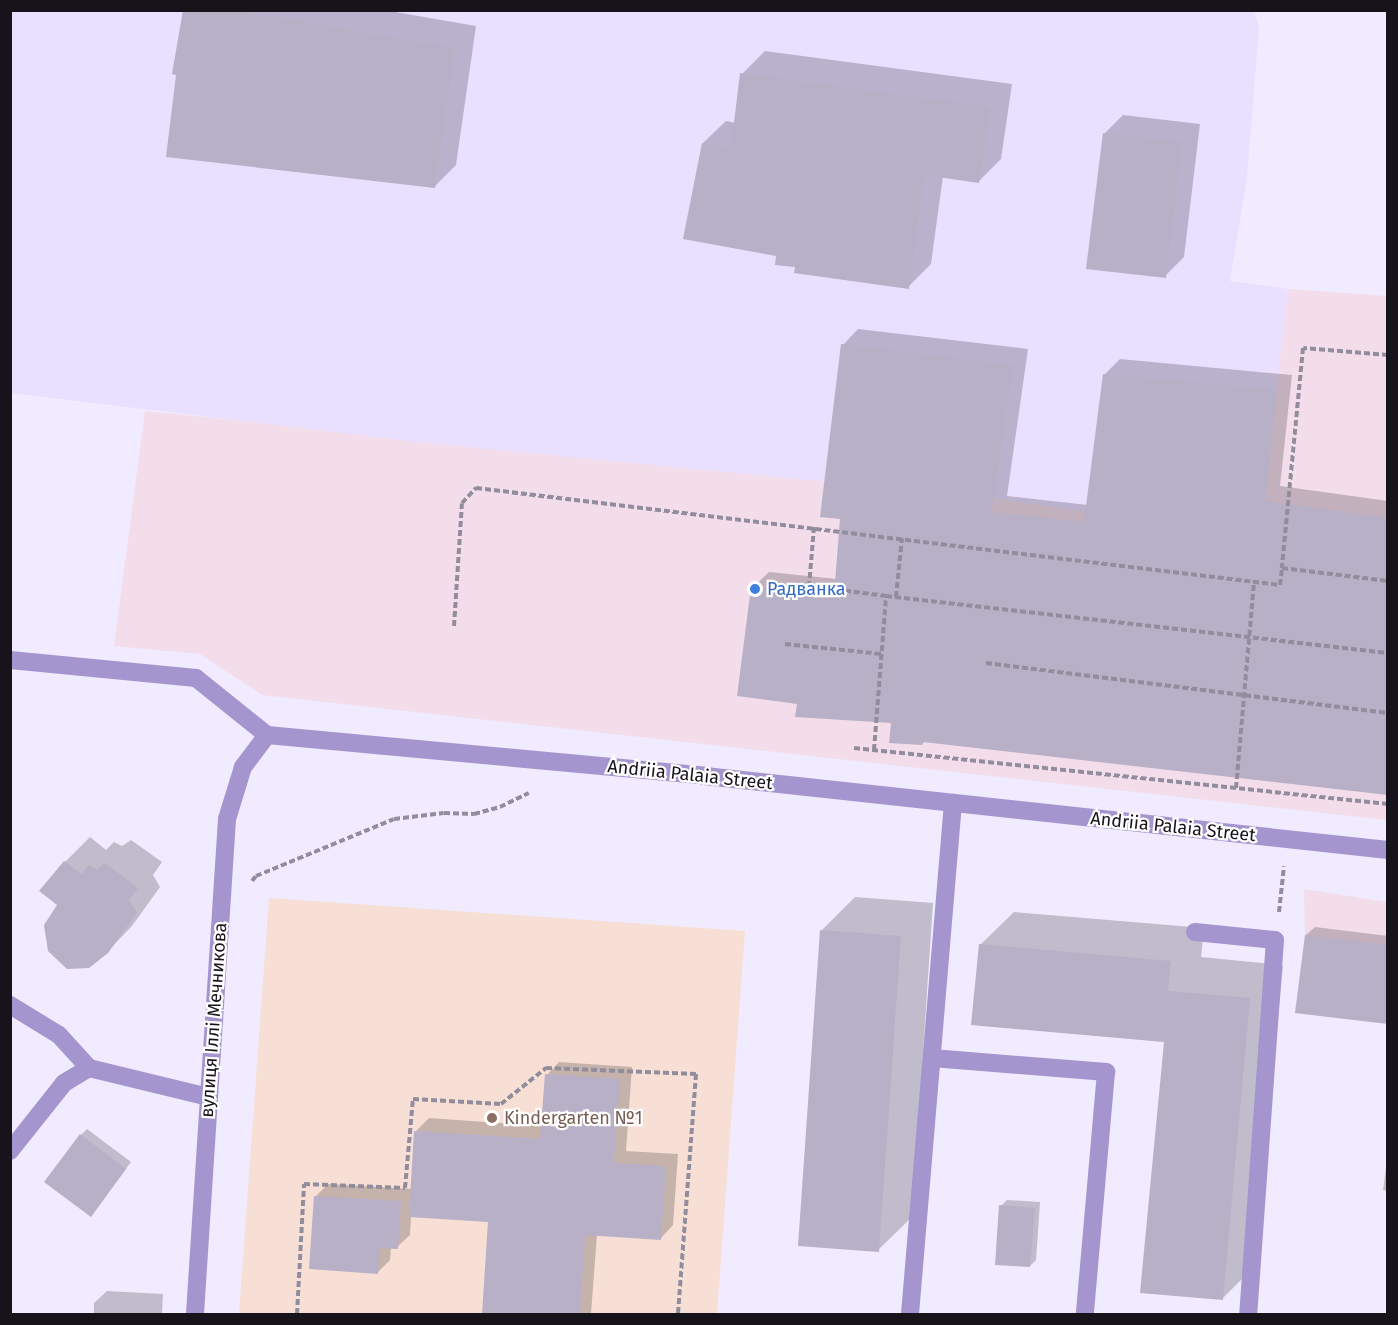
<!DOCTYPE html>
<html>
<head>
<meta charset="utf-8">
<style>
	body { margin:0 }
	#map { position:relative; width:1398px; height:1325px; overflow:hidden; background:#f0ebfe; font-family:"Fira Sans",sans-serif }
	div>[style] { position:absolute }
	.commercial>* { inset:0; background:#f3ddeb }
	.built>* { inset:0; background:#e9dfff }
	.education>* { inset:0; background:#f7dfd5 }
	.shadow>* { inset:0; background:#0003 }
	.building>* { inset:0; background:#b7b0c7 }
	.path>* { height:4px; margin-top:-2px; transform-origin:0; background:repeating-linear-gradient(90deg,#928d9c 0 6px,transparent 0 9px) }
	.minor>* { height:18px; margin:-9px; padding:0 9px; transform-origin:9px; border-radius:9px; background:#a595cf }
	.dots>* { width:16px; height:16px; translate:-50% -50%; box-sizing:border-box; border:3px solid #fff; border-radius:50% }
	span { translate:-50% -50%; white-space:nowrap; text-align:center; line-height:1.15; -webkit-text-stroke:4.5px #fff; paint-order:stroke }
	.shop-label { font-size:18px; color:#366cbe }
	.left { translate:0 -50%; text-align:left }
	.street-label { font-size:18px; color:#16131b }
	.education-label { font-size:18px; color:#785e54 }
	.frame { position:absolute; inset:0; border:12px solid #16131b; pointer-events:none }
</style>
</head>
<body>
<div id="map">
	<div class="commercial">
		<i style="clip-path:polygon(1288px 289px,1387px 296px,1387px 820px,262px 695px,200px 654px,114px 646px,145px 411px,994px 498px,1085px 512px,1260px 532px)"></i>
		<i style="clip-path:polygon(1304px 889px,1387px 902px,1387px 1024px,1295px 1013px,1305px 935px)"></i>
	</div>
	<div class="built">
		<i style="clip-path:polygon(11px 11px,1254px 11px,1259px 27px,1247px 177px,1230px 281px,1288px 289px,1260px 532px,1085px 512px,994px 498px,417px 442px,11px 393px)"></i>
	</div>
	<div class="education">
		<i style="clip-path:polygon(269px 898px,745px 931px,717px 1314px,239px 1314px)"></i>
	</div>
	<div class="shadow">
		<i style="clip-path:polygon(185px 10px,384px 10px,476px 26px,456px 165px,434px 187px)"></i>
		<i style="clip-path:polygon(765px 51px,1012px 84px,1001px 159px,979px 181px,943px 176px,931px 264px,908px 287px,796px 266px,778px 255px,703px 143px,726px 121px,736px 123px,742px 74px)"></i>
		<i style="clip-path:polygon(1123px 115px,1200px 124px,1184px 257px,1165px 276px,1104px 134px)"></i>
		<i style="clip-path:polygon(858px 329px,1028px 349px,1007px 496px,1088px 505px,1104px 375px,1120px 359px,1292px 375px,1280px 486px,1388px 501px,1388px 794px,925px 741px,922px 744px,893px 722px,798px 703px,753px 587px,769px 572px,837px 579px,842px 517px,843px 345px)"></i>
		<i style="clip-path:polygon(90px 837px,106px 850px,114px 842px,122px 846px,131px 840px,162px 862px,153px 875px,160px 887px,132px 926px,107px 952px,59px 905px,65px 862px)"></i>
		<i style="clip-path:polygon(855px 897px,933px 903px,912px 1217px,878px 1250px,821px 931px)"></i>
		<i style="clip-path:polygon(1014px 912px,1204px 928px,1201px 957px,1283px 965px,1256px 1265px,1222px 1299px,1165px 1040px,980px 945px)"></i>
		<i style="clip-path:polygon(1315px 927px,1388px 936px,1388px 1022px,1306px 935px)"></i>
		<i style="clip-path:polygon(559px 1062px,632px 1067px,626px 1151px,678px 1154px,673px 1225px,661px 1238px,597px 1234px,591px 1314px,483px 1314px,490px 1221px,411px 1216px,410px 1235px,397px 1247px,391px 1247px,390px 1260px,377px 1273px,316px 1196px,328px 1184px,412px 1189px,416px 1131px,429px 1118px,543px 1126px,547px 1075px)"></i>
		<i style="clip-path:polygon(87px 1129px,131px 1162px,91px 1215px,81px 1135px)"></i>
		<i style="clip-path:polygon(1388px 1152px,1388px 1191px,1383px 1190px)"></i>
		<i style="clip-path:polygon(1007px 1200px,1040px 1202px,1036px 1260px,1030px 1266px,1001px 1206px)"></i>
		<i style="clip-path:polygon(107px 1291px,163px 1294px,162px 1314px,94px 1314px,94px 1303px)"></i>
	</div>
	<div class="building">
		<i style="clip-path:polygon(183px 10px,234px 10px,455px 48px,435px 188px,166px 157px,176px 75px,172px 74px)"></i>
		<i style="clip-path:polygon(740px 73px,990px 107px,979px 183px,924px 175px,909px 289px,794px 273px,795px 267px,775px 265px,776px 256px,683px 239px,702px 143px,731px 148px)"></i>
		<i style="clip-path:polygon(1103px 133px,1182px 142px,1166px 278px,1086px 269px)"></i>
		<i style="clip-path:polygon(841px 344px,1013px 365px,992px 512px,1084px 522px,1103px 374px,1277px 390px,1265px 501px,1388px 518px,1388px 795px,923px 742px,922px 745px,889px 743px,891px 723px,795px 717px,797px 704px,737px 696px,751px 587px,834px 595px,840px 519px,820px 517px)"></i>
		<i style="clip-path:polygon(64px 861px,82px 874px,88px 865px,97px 870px,105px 863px,138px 888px,129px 900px,137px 913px,108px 953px,89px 968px,67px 969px,48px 951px,44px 925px,57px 905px,39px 891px)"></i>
		<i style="clip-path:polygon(820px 930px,901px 936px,879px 1252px,798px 1246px)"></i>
		<i style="clip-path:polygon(1305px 935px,1388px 945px,1388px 1024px,1295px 1013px)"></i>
		<i style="clip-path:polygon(979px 944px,1171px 961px,1168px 991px,1250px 998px,1223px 1300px,1140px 1293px,1164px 1042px,971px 1025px)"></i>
		<i style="clip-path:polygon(545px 1074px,620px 1079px,614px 1163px,666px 1166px,661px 1240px,585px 1235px,580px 1314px,482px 1314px,488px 1222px,409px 1217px,414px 1131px,540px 1139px)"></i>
		<i style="clip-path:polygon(80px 1134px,126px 1169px,91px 1217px,44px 1182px)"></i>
		<i style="clip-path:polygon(314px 1196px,401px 1201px,398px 1249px,379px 1248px,378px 1274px,309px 1269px)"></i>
		<i style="clip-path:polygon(999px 1205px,1035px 1208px,1030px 1267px,995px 1265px)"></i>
	</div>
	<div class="path">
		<i style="left:1388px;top:355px;width:85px;rotate:-175.3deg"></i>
		<i style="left:1303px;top:348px;width:221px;rotate:95.5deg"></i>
		<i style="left:1282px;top:568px;width:107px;rotate:7deg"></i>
		<i style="left:814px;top:527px;width:59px;rotate:94.8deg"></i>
		<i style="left:809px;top:586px;width:78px;rotate:7.4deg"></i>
		<i style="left:896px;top:597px;width:59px;rotate:-84.2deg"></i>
		<i style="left:454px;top:626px;width:123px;rotate:-86.3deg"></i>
		<i style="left:462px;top:503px;width:21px;rotate:-47deg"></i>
		<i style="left:476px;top:488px;width:810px;rotate:6.88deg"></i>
		<i style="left:1280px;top:585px;width:17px;rotate:-83deg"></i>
		<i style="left:785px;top:644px;width:97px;rotate:5.9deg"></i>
		<i style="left:986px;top:663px;width:405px;rotate:7.1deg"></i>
		<i style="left:854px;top:748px;width:537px;rotate:5.99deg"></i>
		<i style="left:874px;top:750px;width:154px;rotate:-85.5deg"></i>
		<i style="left:886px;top:596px;width:505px;rotate:6.48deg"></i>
		<i style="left:1236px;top:788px;width:208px;rotate:-85deg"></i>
		<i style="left:252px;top:881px;width:6px;rotate:-51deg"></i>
		<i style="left:256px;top:876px;width:149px;rotate:-22.4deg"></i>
		<i style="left:394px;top:819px;width:50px;rotate:-6.8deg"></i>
		<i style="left:444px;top:813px;width:30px;rotate:2deg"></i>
		<i style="left:474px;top:814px;width:27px;rotate:-15deg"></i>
		<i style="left:500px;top:807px;width:32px;rotate:-26deg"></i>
		<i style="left:1279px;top:912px;width:46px;rotate:-83.8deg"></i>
		<i style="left:297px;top:1314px;width:130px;rotate:-86.9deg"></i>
		<i style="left:304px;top:1184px;width:101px;rotate:2.3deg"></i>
		<i style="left:405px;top:1188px;width:89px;rotate:-84.9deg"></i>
		<i style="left:413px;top:1099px;width:88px;rotate:3.3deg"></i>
		<i style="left:501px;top:1104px;width:58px;rotate:-38.7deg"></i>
		<i style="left:546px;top:1068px;width:150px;rotate:2.3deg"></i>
		<i style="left:696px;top:1074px;width:241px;rotate:94.3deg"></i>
	</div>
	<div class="minor">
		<i style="left:10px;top:660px;width:187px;rotate:5.5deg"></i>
		<i style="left:196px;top:678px;width:91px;rotate:38.8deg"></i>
		<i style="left:267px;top:735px;width:440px;rotate:5.3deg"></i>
		<i style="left:705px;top:776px;width:687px;rotate:6.18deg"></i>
		<i style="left:1195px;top:932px;width:80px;rotate:5.7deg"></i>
		<i style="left:1275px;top:940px;width:375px;rotate:94.1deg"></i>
		<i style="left:10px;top:1005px;width:57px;rotate:31.5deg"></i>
		<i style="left:59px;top:1035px;width:45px;rotate:47.7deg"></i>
		<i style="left:932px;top:1058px;width:175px;rotate:4.6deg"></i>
		<i style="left:1106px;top:1072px;width:243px;rotate:95deg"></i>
		<i style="left:10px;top:1151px;width:87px;rotate:-51.5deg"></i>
		<i style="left:64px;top:1083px;width:29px;rotate:-31deg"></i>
		<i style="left:89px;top:1068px;width:123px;rotate:13.6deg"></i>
		<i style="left:195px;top:1314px;width:496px;rotate:-86.3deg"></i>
		<i style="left:227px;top:819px;width:54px;rotate:-72.9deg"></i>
		<i style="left:243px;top:767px;width:40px;rotate:-53deg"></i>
		<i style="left:910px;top:1314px;width:513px;rotate:-85.19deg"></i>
	</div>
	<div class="dots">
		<i style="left:755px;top:589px;background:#3f7fe0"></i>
		<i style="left:492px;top:1118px;background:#8d6e63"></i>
	</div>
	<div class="shop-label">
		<span class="left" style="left:767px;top:589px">Радванка</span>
	</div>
	<div class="street-label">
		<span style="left:690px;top:775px;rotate:6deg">Andriia Palaia Street</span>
		<span style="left:1173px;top:827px;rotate:6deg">Andriia Palaia Street</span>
		<span style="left:214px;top:1020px;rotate:-86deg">вулиця Іллі Мечникова</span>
	</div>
	<div class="education-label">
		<span class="left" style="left:504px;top:1118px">Kindergarten №1</span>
	</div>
	<div class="frame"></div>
</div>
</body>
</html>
